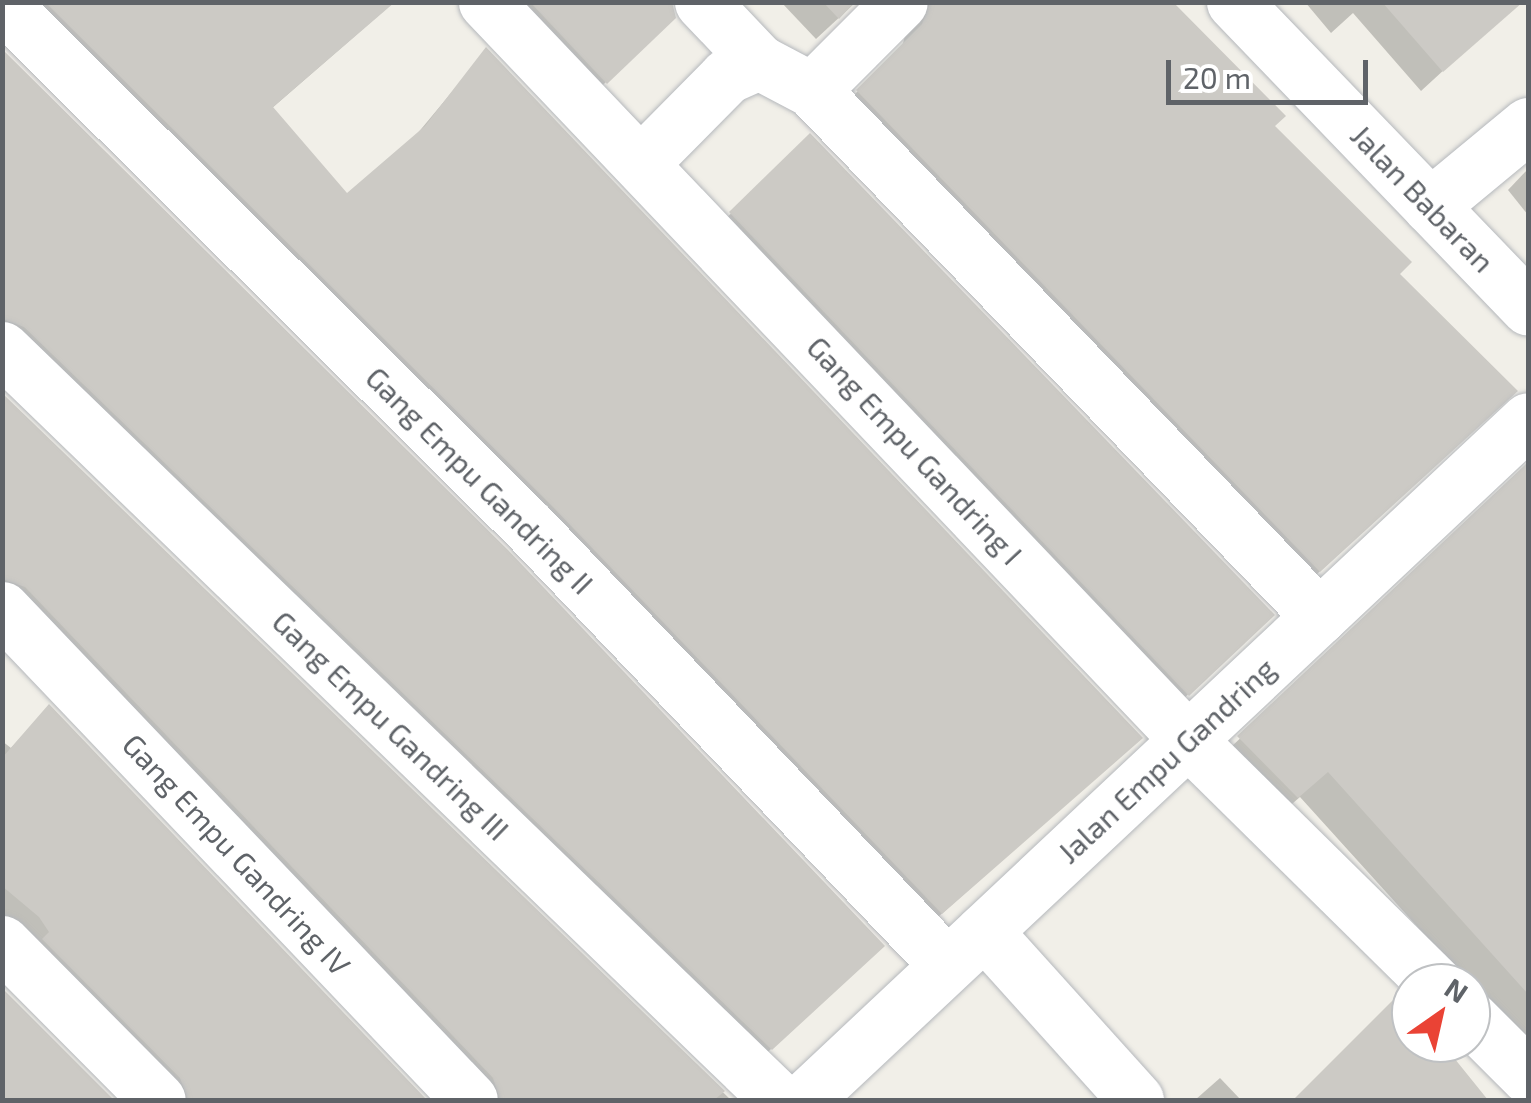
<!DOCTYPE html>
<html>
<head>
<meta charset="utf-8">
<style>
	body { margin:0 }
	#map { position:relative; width:1531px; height:1103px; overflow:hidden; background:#f1efe8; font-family:"Exo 2",sans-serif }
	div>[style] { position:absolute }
	.shadow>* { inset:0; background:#0003 }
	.building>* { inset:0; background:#cccac5 }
	.roads { filter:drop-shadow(0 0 2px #b5b8bc) drop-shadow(0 0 2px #b5b8bc) }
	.minor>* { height:55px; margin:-27.5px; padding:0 27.5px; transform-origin:27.5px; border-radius:27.5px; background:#fff }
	span { translate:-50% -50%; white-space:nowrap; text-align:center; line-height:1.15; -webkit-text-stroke:10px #fff; paint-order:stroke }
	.street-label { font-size:30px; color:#5f6368 }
	.frame { position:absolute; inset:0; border:5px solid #5f6368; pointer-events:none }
	.north { position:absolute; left:1391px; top:963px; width:100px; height:100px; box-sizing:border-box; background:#fff; border:2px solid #bfc1c3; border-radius:50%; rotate:34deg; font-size:28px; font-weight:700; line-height:40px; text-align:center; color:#5f6368 }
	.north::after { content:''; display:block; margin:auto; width:35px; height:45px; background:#ea4335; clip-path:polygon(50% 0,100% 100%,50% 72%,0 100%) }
	.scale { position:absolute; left:1166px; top:60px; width:202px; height:45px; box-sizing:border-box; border:5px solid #5f6368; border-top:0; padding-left:12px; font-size:30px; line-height:35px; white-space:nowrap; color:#5f6368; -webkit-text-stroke:8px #fff; paint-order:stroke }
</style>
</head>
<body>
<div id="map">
	<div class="shadow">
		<i style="clip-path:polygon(3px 2px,394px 2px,271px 109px,347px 196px,412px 140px,486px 51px,1140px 738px,920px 933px)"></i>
		<i style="clip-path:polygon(526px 2px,671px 2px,652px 38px,585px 102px,509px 22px)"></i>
		<i style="clip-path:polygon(781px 2px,856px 2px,816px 39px)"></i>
		<i style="clip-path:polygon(902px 2px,1156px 2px,1396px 274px,1480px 420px,1298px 592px,836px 113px,902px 47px,910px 17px)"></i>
		<i style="clip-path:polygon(1305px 2px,1518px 2px,1421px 91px,1353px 13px,1331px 33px)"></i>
		<i style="clip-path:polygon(2px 52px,861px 967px,749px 1069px,3px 347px)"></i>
		<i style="clip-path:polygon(810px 136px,1248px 638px,1164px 717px,707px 237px)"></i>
		<i style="clip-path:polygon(1528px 169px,1528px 215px,1508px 190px)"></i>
		<i style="clip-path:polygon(2px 396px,731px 1100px,473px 1100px,2px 607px)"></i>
		<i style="clip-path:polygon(1528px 466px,1528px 1049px,1300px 797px,1271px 822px,1213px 764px)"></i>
		<i style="clip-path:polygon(49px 707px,424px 1100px,160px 1100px,2px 924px,2px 741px,11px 748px)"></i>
		<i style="clip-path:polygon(2px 991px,111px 1100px,2px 1100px)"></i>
		<i style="clip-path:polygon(1399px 997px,1411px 1011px,1411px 1043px,1437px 1043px,1484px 1100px,1297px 1100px)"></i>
		<i style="clip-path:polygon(1220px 1078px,1241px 1100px,1195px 1100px)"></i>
	</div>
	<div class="building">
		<i style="clip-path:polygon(45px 2px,395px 2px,273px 107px,347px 193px,425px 126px,486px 47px,1143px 738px,942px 914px,552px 506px)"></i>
		<i style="clip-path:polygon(530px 2px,672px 2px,676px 18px,607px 84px)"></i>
		<i style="clip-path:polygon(823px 2px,855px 2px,839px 19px)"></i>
		<i style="clip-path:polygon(930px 2px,1173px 2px,1286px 116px,1275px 126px,1412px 262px,1400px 274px,1518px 391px,1320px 572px,856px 90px,922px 24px)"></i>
		<i style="clip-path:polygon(1382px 2px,1523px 2px,1443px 72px)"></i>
		<i style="clip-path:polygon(2px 49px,508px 550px,885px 946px,772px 1050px,24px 327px,2px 319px)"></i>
		<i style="clip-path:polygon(810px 133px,1275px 615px,1189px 696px,729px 212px)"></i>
		<i style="clip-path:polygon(2px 393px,725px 1091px,714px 1100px,500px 1100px,493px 1078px,25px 587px,2px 579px)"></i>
		<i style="clip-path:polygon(1528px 462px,1528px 994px,1328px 772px,1298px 798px,1237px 736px)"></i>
		<i style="clip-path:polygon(49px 704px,427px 1100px,188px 1100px,180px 1078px,42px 939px,49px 932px,39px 917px,2px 886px,2px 758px)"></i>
		<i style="clip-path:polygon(2px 988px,114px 1100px,2px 1100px)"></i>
		<i style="clip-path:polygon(1400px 993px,1411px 1004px,1411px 1043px,1442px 1043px,1488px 1100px,1293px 1100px)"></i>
	</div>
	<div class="roads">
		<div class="minor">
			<i style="left:486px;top:2px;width:1019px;rotate:46.43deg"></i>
			<i style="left:1188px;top:740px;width:346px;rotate:44.6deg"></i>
			<i style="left:702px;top:2px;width:83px;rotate:46.5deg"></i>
			<i style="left:759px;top:62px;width:60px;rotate:27.8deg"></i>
			<i style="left:812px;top:90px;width:124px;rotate:-45deg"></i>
			<i style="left:1234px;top:2px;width:424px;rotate:46.1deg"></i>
			<i style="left:2px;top:4px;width:744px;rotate:44.78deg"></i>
			<i style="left:530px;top:528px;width:604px;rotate:46.34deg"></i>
			<i style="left:812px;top:90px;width:731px;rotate:46.05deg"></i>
			<i style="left:643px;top:161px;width:120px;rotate:-45.3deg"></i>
			<i style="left:727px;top:76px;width:35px;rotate:-24deg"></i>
			<i style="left:1430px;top:206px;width:127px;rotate:-39.6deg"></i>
			<i style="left:2px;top:349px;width:1081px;rotate:44.03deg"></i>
			<i style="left:2px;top:609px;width:678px;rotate:46.37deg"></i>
			<i style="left:984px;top:931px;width:227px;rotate:48deg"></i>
			<i style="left:2px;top:943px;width:221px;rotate:45.2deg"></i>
			<i style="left:1471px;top:1019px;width:81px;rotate:45deg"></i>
			<i style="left:804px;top:1100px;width:993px;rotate:-43.2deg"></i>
		</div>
	</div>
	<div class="street-label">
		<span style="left:1423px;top:198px;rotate:46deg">Jalan Babaran</span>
		<span style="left:915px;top:450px;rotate:47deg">Gang Empu Gandring I</span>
		<span style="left:480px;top:480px;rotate:45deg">Gang Empu Gandring II</span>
		<span style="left:391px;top:725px;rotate:44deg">Gang Empu Gandring III</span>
		<span style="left:1166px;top:760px;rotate:-43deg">Jalan Empu Gandring</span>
		<span style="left:237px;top:854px;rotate:47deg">Gang Empu Gandring IV</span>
	</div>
	<div class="frame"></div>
	<div class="north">N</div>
	<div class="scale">20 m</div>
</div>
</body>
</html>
